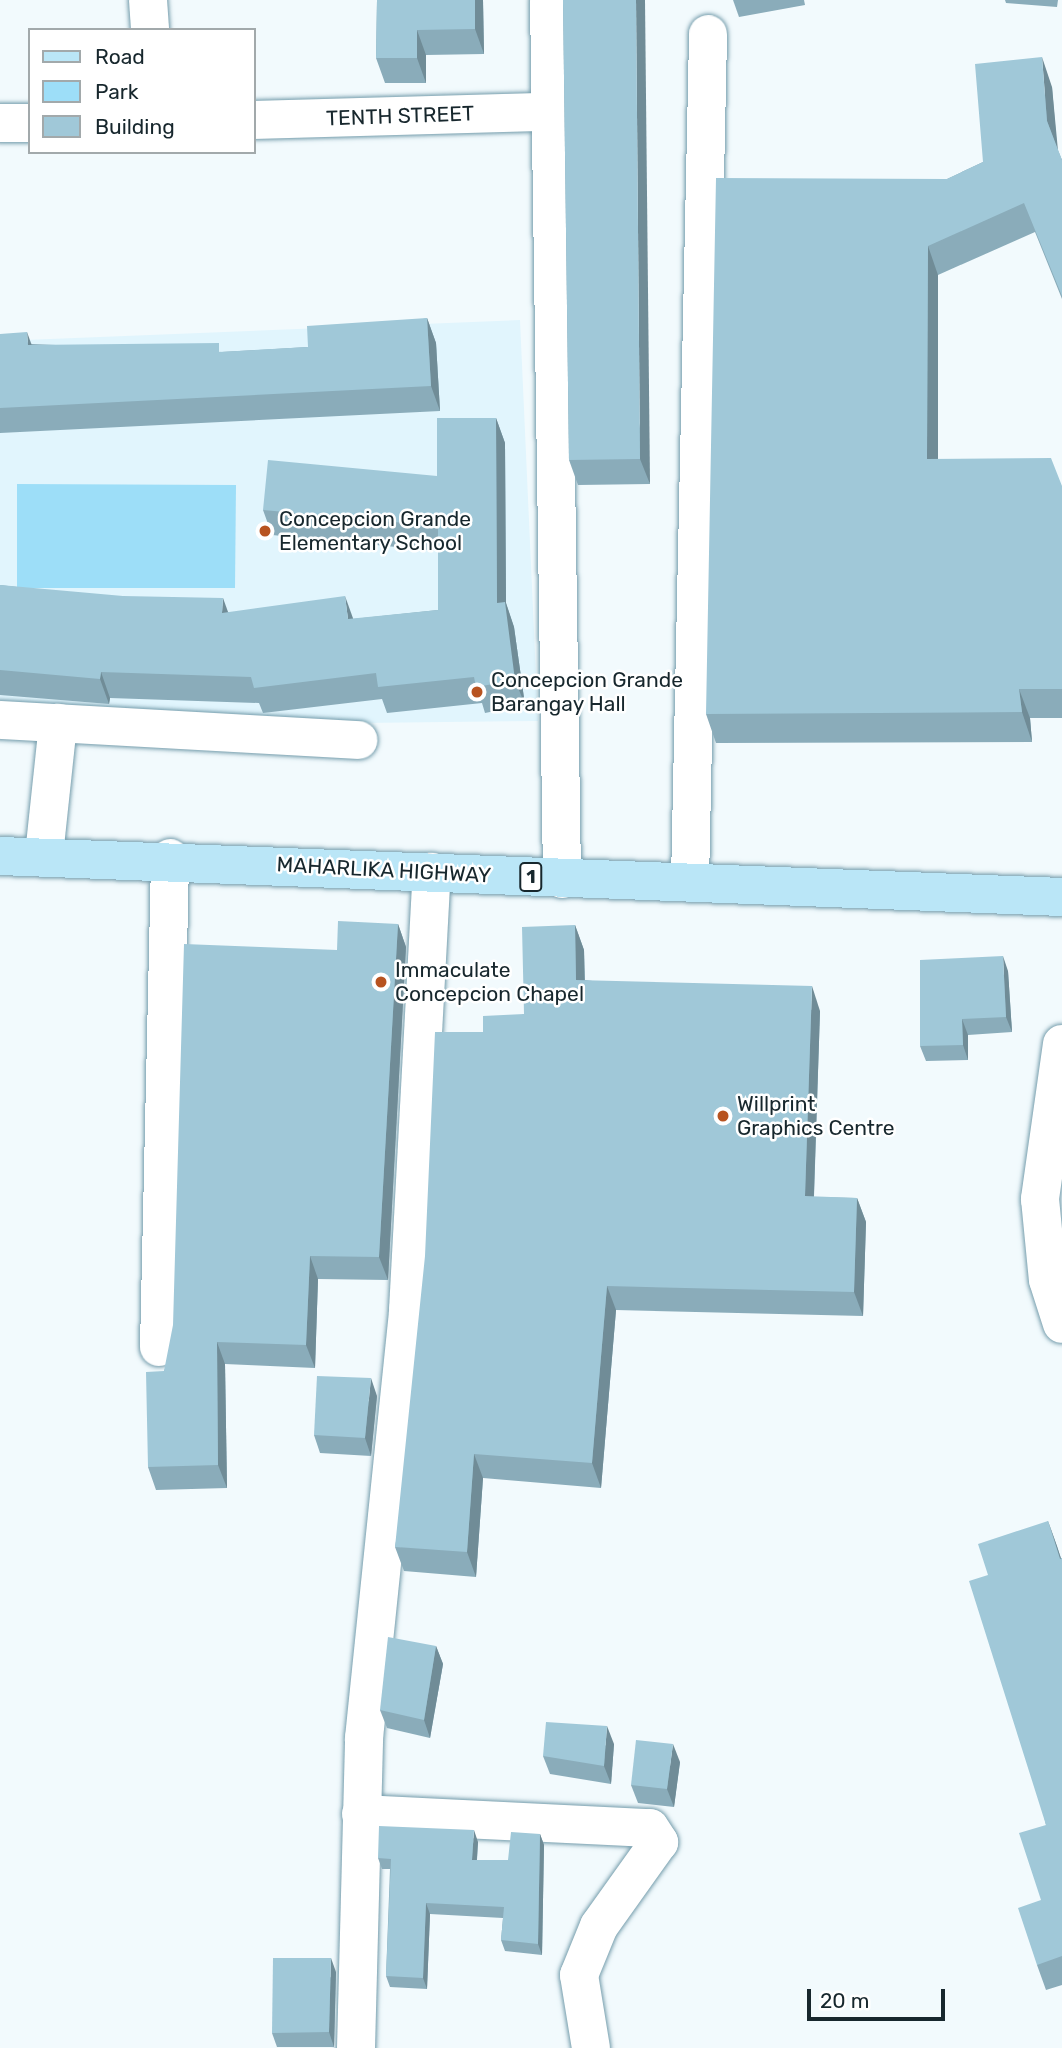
<!DOCTYPE html>
<html>
<head>
<meta charset="utf-8">
<style>
	body { margin:0 }
	#map { position:relative; width:1062px; height:2048px; overflow:hidden; background:#f2fafd; font-family:Rubik,sans-serif }
	div>[style] { position:absolute }
	.built>* { inset:0; background:#e1f5fd }
	.green>* { inset:0; background:#9ddef8 }
	.roads { filter:drop-shadow(0 0 2px #759dac) drop-shadow(0 0 2px #759dac) }
	.minor>* { height:38px; margin:-19px; padding:0 19px; transform-origin:19px; border-radius:19px; background:#fff }
	.major>* { height:38px; margin:-19px; padding:0 19px; transform-origin:19px; border-radius:19px; background:#bae6f7 }
	.wall>* { inset:0; background:#8aacba }
	.shaded-wall>* { inset:0; background:#708c97 }
	.building>* { inset:0; background:#a0c8d8 }
	.dots>* { width:19px; height:19px; translate:-50% -50%; box-sizing:border-box; border:4px solid #fff; border-radius:50% }
	span { translate:-50% -50%; white-space:nowrap; text-align:center; line-height:1.15; -webkit-text-stroke:5px #fff; paint-order:stroke }
	.shield-label span { padding:2px 5px; background:#fff; border:2px solid; border-radius:5px; -webkit-text-stroke-width:0 }
	.shield-label { font-size:19px; color:#17272d; font-weight:700 }
	.street-label { font-size:21px; color:#17272d }
	.poi-label { font-size:21px; color:#17272d }
	.left { translate:0 -50%; text-align:left }
	.legend { position:absolute; left:28px; top:28px; width:228px; height:126px; box-sizing:border-box; background:#fff; border:2px solid #a2a9ab; margin:0; padding:9px 12px; list-style:none; font-size:21px; color:#17272d }
	.legend li { display:flex; align-items:center; gap:14px; height:35px }
	.legend b { width:35px; border:2px solid #a2a9ab }
	.scale { position:absolute; left:807px; top:1989px; width:138px; height:32px; box-sizing:border-box; border:4px solid #17272d; border-top:0; padding-left:9px; font-size:21px; line-height:24px; white-space:nowrap; color:#17272d; -webkit-text-stroke:5px #fff; paint-order:stroke }
</style>
</head>
<body>
<div id="map">
	<div class="built">
		<i style="clip-path:polygon(520px 320px,538px 721px,0 727px,0 341px)"></i>
	</div>
	<div class="green">
		<i style="clip-path:polygon(17px 484px,236px 485px,235px 588px,17px 588px)"></i>
	</div>
	<div class="roads">
		<div class="minor">
			<i style="left:148px;top:0;width:30px;rotate:86deg"></i>
			<i style="left:549px;top:0;width:879px;rotate:89.15deg"></i>
			<i style="left:254px;top:120px;width:293px;rotate:-1.6deg"></i>
			<i style="left:0;top:123px;width:30px"></i>
			<i style="left:0;top:720px;width:359px;rotate:3.2deg"></i>
			<i style="left:44px;top:855px;width:133px;rotate:-83.9deg"></i>
			<i style="left:690px;top:882px;width:848px;rotate:-88.78deg"></i>
			<i style="left:1062px;top:1044px;width:157px;rotate:98.1deg"></i>
			<i style="left:1040px;top:1199px;width:81px;rotate:84.4deg"></i>
			<i style="left:1048px;top:1280px;width:46px;rotate:72.3deg"></i>
			<i style="left:159px;top:1347px;width:489px;rotate:-88.7deg"></i>
			<i style="left:361px;top:1814px;width:289px;rotate:2.8deg"></i>
			<i style="left:650px;top:1828px;width:17px;rotate:57deg"></i>
			<i style="left:659px;top:1842px;width:103px;rotate:125.5deg"></i>
			<i style="left:599px;top:1926px;width:53px;rotate:112.2deg"></i>
			<i style="left:579px;top:1975px;width:74px;rotate:80.7deg"></i>
			<i style="left:356px;top:2048px;width:310px;rotate:-88.5deg"></i>
			<i style="left:364px;top:1738px;width:430px;rotate:-84.1deg"></i>
			<i style="left:408px;top:1310px;width:439px;rotate:-86.9deg"></i>
		</div>
		<div class="major">
			<i style="left:0;top:856px;width:1063px;rotate:2.21deg"></i>
		</div>
	</div>
	<div class="wall">
		<i style="clip-path:polygon(377px 0,483px 0,484px 54px,426px 55px,426px 83px,385px 83px,376px 58px)"></i>
		<i style="clip-path:polygon(563px 0,650px 484px,578px 485px,569px 460px)"></i>
		<i style="clip-path:polygon(733px 0,804px 0,805px 5px,739px 17px)"></i>
		<i style="clip-path:polygon(1005px 0,1058px 0,1057px 7px,1006px 3px)"></i>
		<i style="clip-path:polygon(1052px 87px,1057px 148px,1062px 160px,1062px 299px,1035px 232px,938px 275px,938px 459px,1062px 486px,1062px 718px,1030px 718px,1032px 742px,716px 743px,706px 714px,947px 179px,983px 162px)"></i>
		<i style="clip-path:polygon(427px 318px,436px 343px,440px 411px,0 433px,0 334px,32px 344px,222px 352px,308px 347px)"></i>
		<i style="clip-path:polygon(496px 418px,505px 443px,506px 603px,514px 627px,525px 705px,485px 713px,482px 703px,387px 713px,382px 699px,263px 713px,259px 703px,110px 698px,109px 704px,0 695px,0 585px,228px 612px,353px 619px,438px 610px,438px 551px,272px 535px,263px 510px,437px 476px)"></i>
		<i style="clip-path:polygon(398px 924px,406px 947px,388px 1280px,318px 1279px,315px 1368px,225px 1364px,227px 1488px,156px 1490px,148px 1467px,164px 1371px,337px 950px)"></i>
		<i style="clip-path:polygon(575px 925px,584px 950px,585px 980px,820px 1011px,814px 1197px,857px 1198px,866px 1222px,863px 1316px,616px 1310px,601px 1488px,483px 1478px,476px 1577px,404px 1571px,395px 1547px,483px 1032px,524px 1014px)"></i>
		<i style="clip-path:polygon(1008px 971px,1012px 1032px,968px 1035px,968px 1060px,926px 1061px,920px 1046px)"></i>
		<i style="clip-path:polygon(377px 1396px,371px 1456px,320px 1453px,314px 1435px)"></i>
		<i style="clip-path:polygon(1048px 1521px,1061px 1558px,1062px 1558px,1062px 1985px,1046px 1990px,1037px 1965px,1046px 1825px,988px 1575px)"></i>
		<i style="clip-path:polygon(436px 1646px,443px 1664px,430px 1738px,387px 1728px,380px 1710px)"></i>
		<i style="clip-path:polygon(614px 1744px,611px 1784px,550px 1774px,543px 1756px)"></i>
		<i style="clip-path:polygon(680px 1762px,674px 1807px,638px 1803px,631px 1785px)"></i>
		<i style="clip-path:polygon(540px 1834px,544px 1845px,542px 1955px,505px 1951px,501px 1940px,503px 1918px,430px 1914px,427px 1989px,390px 1987px,386px 1976px,390px 1869px,382px 1869px,378px 1858px,478px 1842px,477px 1860px,508px 1860px)"></i>
		<i style="clip-path:polygon(336px 1972px,334px 2047px,277px 2047px,272px 2033px)"></i>
	</div>
	<div class="shaded-wall">
		<i style="clip-path:polygon(475px 0,483px 0,484px 54px,475px 29px)"></i>
		<i style="clip-path:polygon(636px 0,645px 0,650px 484px,640px 459px)"></i>
		<i style="clip-path:polygon(417px 30px,426px 55px,426px 83px,417px 58px)"></i>
		<i style="clip-path:polygon(1042px 57px,1052px 87px,1058px 151px,1047px 121px)"></i>
		<i style="clip-path:polygon(928px 246px,938px 275px,938px 489px,927px 459px)"></i>
		<i style="clip-path:polygon(427px 318px,436px 343px,440px 411px,431px 386px)"></i>
		<i style="clip-path:polygon(27px 332px,36px 357px,28px 345px)"></i>
		<i style="clip-path:polygon(496px 418px,505px 443px,506px 603px,514px 627px,525px 705px,515px 680px,497px 603px)"></i>
		<i style="clip-path:polygon(345px 596px,354px 621px,348px 619px)"></i>
		<i style="clip-path:polygon(223px 598px,232px 623px,222px 613px)"></i>
		<i style="clip-path:polygon(101px 672px,110px 698px,109px 704px,100px 679px)"></i>
		<i style="clip-path:polygon(1019px 689px,1030px 718px,1032px 742px,1022px 712px)"></i>
		<i style="clip-path:polygon(398px 924px,406px 947px,388px 1280px,379px 1257px)"></i>
		<i style="clip-path:polygon(575px 925px,584px 950px,585px 1004px,576px 980px)"></i>
		<i style="clip-path:polygon(1003px 956px,1008px 971px,1012px 1032px,1006px 1017px)"></i>
		<i style="clip-path:polygon(812px 986px,820px 1011px,813px 1221px,805px 1196px)"></i>
		<i style="clip-path:polygon(962px 1019px,968px 1035px,968px 1060px,963px 1045px)"></i>
		<i style="clip-path:polygon(857px 1198px,866px 1222px,863px 1316px,854px 1292px)"></i>
		<i style="clip-path:polygon(310px 1256px,318px 1279px,315px 1368px,306px 1345px)"></i>
		<i style="clip-path:polygon(607px 1286px,616px 1310px,601px 1488px,592px 1463px)"></i>
		<i style="clip-path:polygon(217px 1342px,225px 1364px,227px 1488px,218px 1465px)"></i>
		<i style="clip-path:polygon(371px 1378px,377px 1396px,371px 1456px,365px 1438px)"></i>
		<i style="clip-path:polygon(474px 1454px,483px 1478px,476px 1577px,467px 1552px)"></i>
		<i style="clip-path:polygon(1048px 1521px,1057px 1546px,1062px 1562px,1062px 1565px)"></i>
		<i style="clip-path:polygon(436px 1646px,443px 1664px,430px 1738px,424px 1720px)"></i>
		<i style="clip-path:polygon(607px 1726px,614px 1744px,611px 1784px,604px 1766px)"></i>
		<i style="clip-path:polygon(673px 1744px,680px 1762px,674px 1807px,667px 1789px)"></i>
		<i style="clip-path:polygon(474px 1830px,478px 1842px,476px 1871px,472px 1860px)"></i>
		<i style="clip-path:polygon(540px 1834px,544px 1845px,542px 1955px,538px 1944px)"></i>
		<i style="clip-path:polygon(426px 1903px,430px 1914px,427px 1989px,423px 1978px)"></i>
		<i style="clip-path:polygon(331px 1958px,336px 1972px,334px 2047px,329px 2032px)"></i>
	</div>
	<div class="building">
		<i style="clip-path:polygon(377px 0,475px 0,475px 29px,417px 30px,417px 58px,376px 58px)"></i>
		<i style="clip-path:polygon(563px 0,636px 0,640px 459px,569px 460px)"></i>
		<i style="clip-path:polygon(1042px 57px,1047px 121px,1062px 160px,1062px 296px,1024px 203px,928px 246px,927px 459px,1051px 458px,1062px 486px,1062px 689px,1019px 689px,1022px 712px,706px 714px,716px 178px,947px 179px,983px 162px,975px 64px)"></i>
		<i style="clip-path:polygon(427px 318px,431px 386px,0 408px,0 334px,27px 332px,28px 345px,219px 343px,219px 352px,308px 347px,307px 326px)"></i>
		<i style="clip-path:polygon(437px 418px,496px 418px,497px 603px,505px 602px,515px 680px,476px 687px,474px 677px,378px 687px,376px 673px,254px 688px,251px 677px,101px 672px,100px 679px,0 670px,0 585px,123px 596px,223px 598px,222px 613px,345px 596px,348px 619px,438px 610px,438px 526px,263px 510px,268px 460px,437px 476px)"></i>
		<i style="clip-path:polygon(338px 921px,398px 924px,379px 1257px,310px 1256px,306px 1345px,217px 1342px,218px 1465px,148px 1467px,146px 1372px,164px 1371px,173px 1325px,184px 944px,337px 950px)"></i>
		<i style="clip-path:polygon(575px 925px,576px 980px,812px 986px,805px 1196px,857px 1198px,854px 1292px,607px 1286px,592px 1463px,474px 1454px,467px 1552px,395px 1547px,425px 1256px,435px 1032px,483px 1032px,483px 1016px,524px 1014px,522px 927px)"></i>
		<i style="clip-path:polygon(1003px 956px,1006px 1017px,962px 1019px,963px 1045px,920px 1046px,920px 960px)"></i>
		<i style="clip-path:polygon(317px 1376px,371px 1378px,365px 1438px,314px 1435px)"></i>
		<i style="clip-path:polygon(1048px 1521px,1060px 1559px,1062px 1558px,1062px 1956px,1037px 1965px,1018px 1908px,1041px 1900px,1019px 1833px,1046px 1825px,969px 1581px,988px 1575px,978px 1544px)"></i>
		<i style="clip-path:polygon(388px 1637px,436px 1646px,424px 1720px,380px 1710px)"></i>
		<i style="clip-path:polygon(546px 1722px,607px 1726px,604px 1766px,543px 1756px)"></i>
		<i style="clip-path:polygon(636px 1740px,673px 1744px,667px 1789px,631px 1785px)"></i>
		<i style="clip-path:polygon(379px 1826px,474px 1830px,472px 1860px,508px 1860px,511px 1832px,540px 1834px,538px 1944px,501px 1940px,504px 1907px,426px 1903px,423px 1978px,386px 1976px,391px 1859px,378px 1858px)"></i>
		<i style="clip-path:polygon(273px 1958px,331px 1958px,329px 2032px,272px 2033px)"></i>
	</div>
	<div class="dots">
		<i style="left:265px;top:531px;background:#b75320"></i>
		<i style="left:477px;top:692px;background:#b75320"></i>
		<i style="left:381px;top:982px;background:#b75320"></i>
		<i style="left:723px;top:1116px;background:#b75320"></i>
	</div>
	<div class="shield-label">
		<span style="left:531px;top:877px">1</span>
	</div>
	<div class="street-label">
		<span style="left:400px;top:116px;rotate:-2deg">TENTH STREET</span>
		<span style="left:384px;top:870px;rotate:3deg">MAHARLIKA HIGHWAY</span>
	</div>
	<div class="poi-label">
		<span class="left" style="left:279px;top:531px">Concepcion Grande<br>Elementary School</span>
		<span class="left" style="left:491px;top:692px">Concepcion Grande<br>Barangay Hall</span>
		<span class="left" style="left:395px;top:982px">Immaculate<br>Concepcion Chapel</span>
		<span class="left" style="left:737px;top:1116px">Willprint<br>Graphics Centre</span>
	</div>
	<ul class="legend">
	<li><b style="height:9px;background:#bae6f7"></b>Road</li>
	<li><b style="height:19px;background:#9ddef8"></b>Park</li>
	<li><b style="height:19px;background:#a0c8d8"></b>Building</li>
	</ul>
	<div class="scale">20 m</div>
</div>
</body>
</html>
